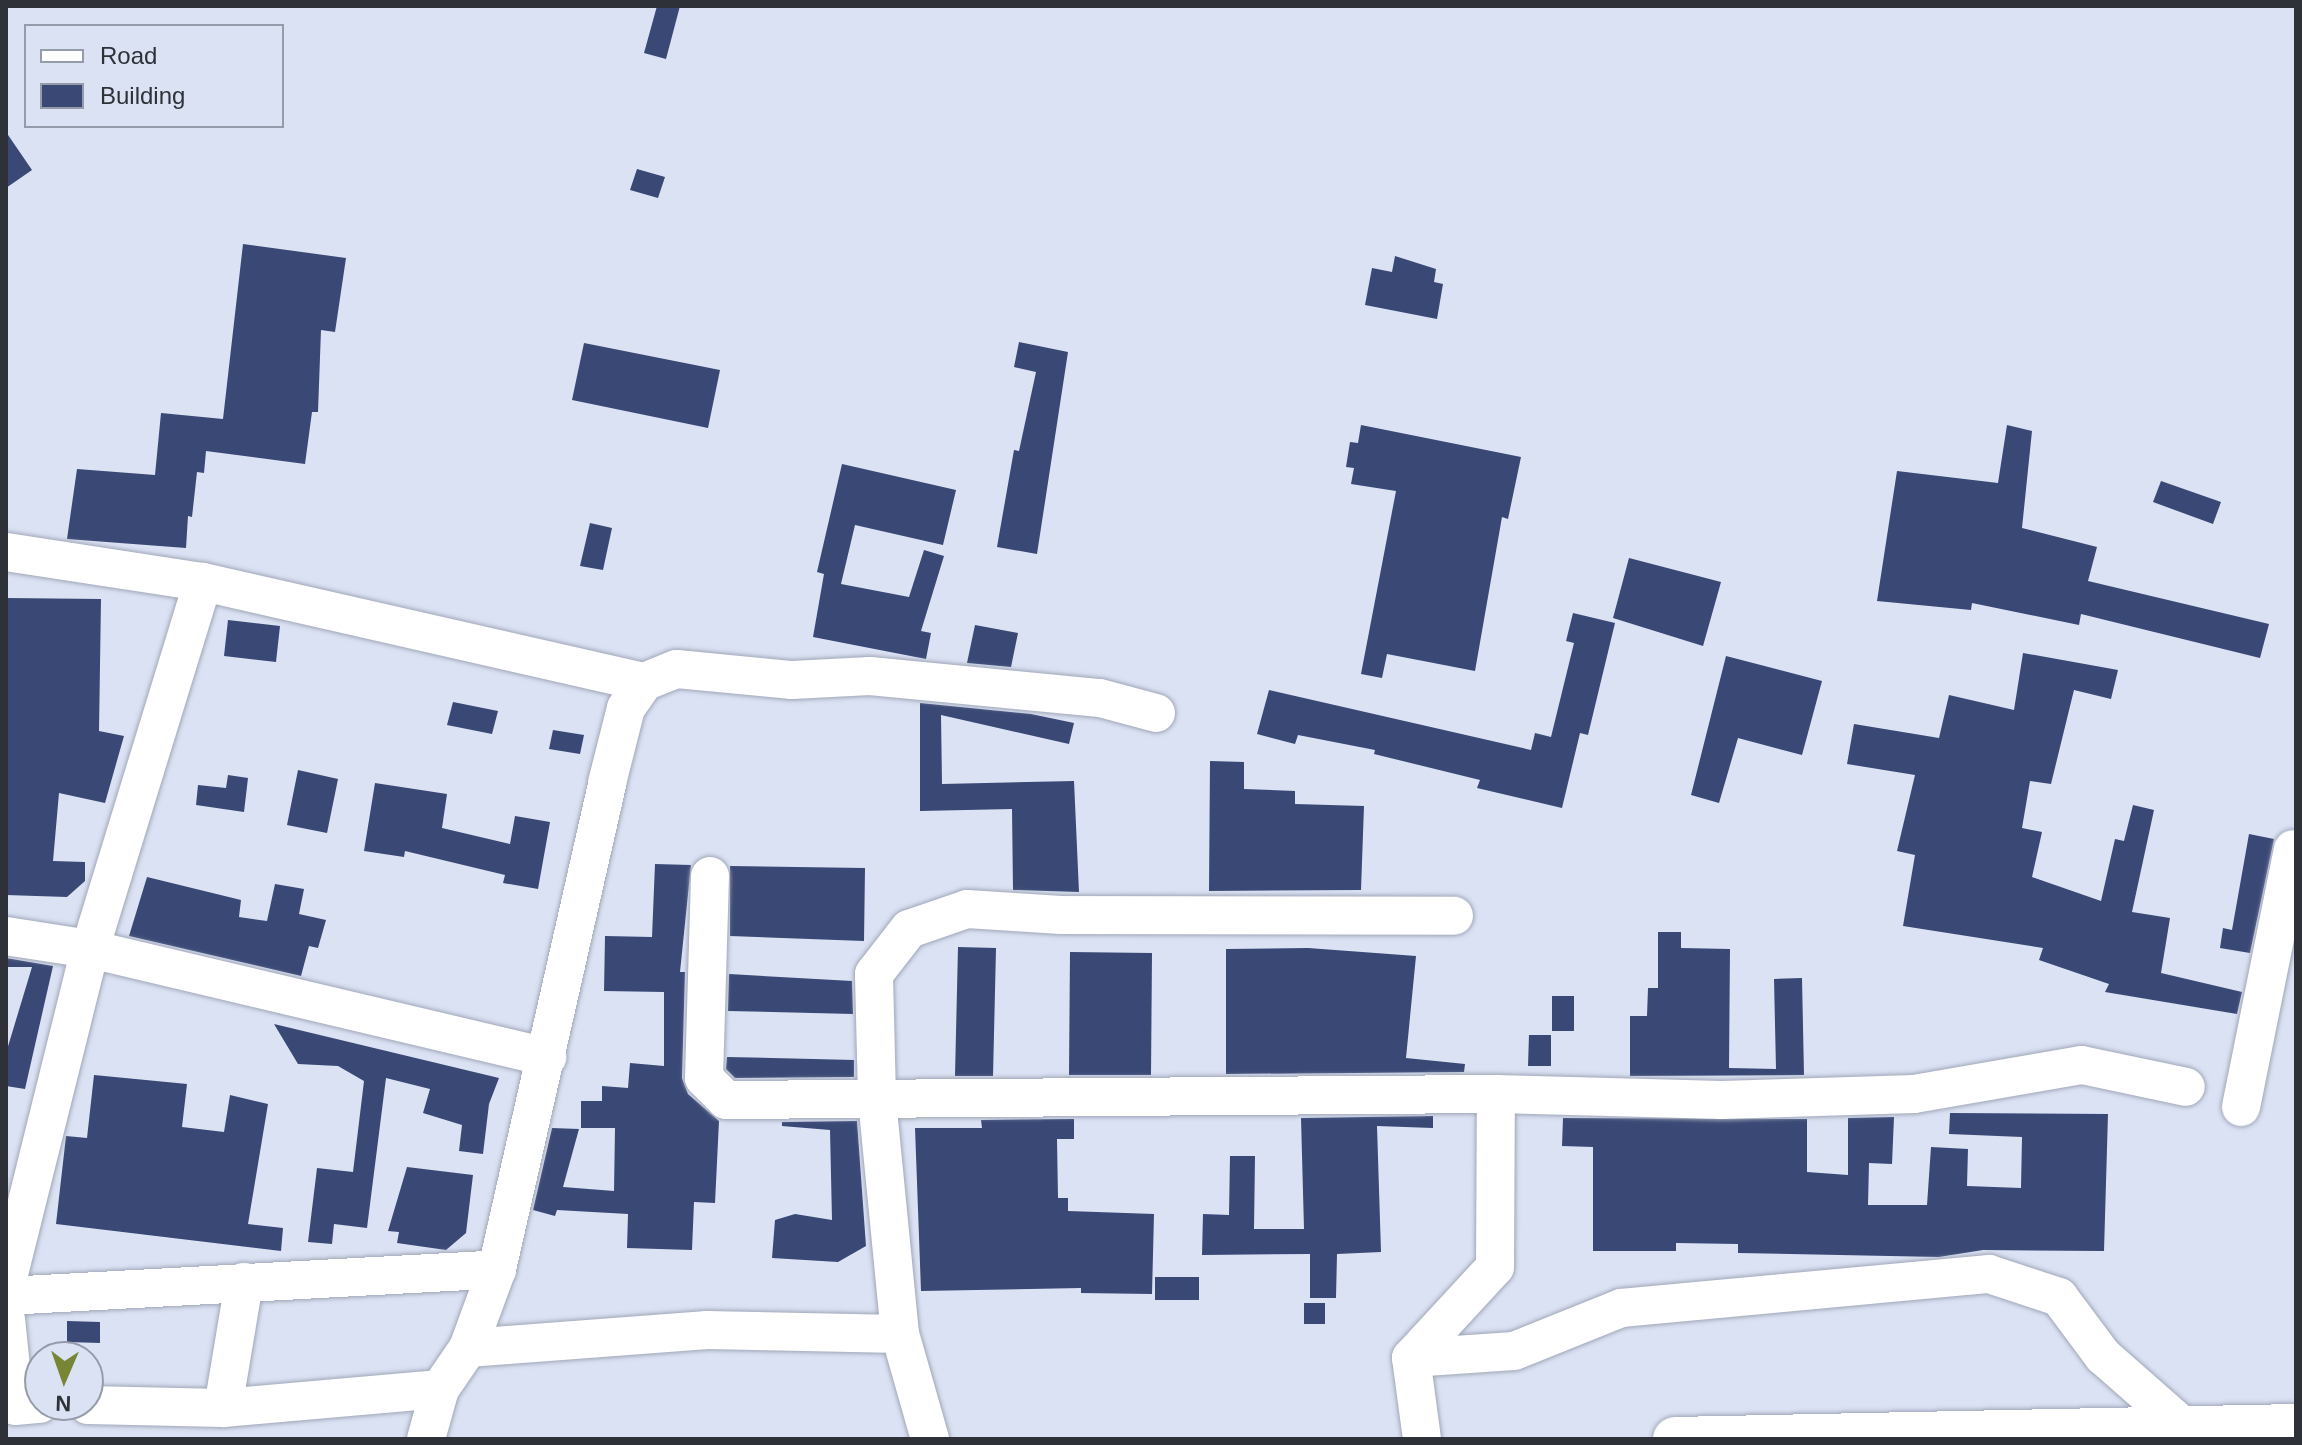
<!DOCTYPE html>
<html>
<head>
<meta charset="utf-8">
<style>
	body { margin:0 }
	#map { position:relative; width:2302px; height:1445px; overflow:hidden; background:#dbe2f4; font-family:Arial,sans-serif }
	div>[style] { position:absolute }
	.building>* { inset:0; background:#394875 }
	.roads { filter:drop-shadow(0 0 2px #a0a7b8) drop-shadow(0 0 2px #a0a7b8) }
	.minor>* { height:38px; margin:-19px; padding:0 19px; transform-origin:19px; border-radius:19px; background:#fff }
	.highway>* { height:44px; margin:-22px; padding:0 22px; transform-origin:22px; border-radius:22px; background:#fff }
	span { translate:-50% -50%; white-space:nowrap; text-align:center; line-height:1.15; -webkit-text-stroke:8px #dbe2f4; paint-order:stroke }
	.frame { position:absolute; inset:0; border:8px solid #2e3138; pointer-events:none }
	.legend { position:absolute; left:24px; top:24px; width:260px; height:104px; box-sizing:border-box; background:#dbe2f4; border:2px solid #969ba9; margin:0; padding:10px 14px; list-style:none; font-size:24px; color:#2e3138 }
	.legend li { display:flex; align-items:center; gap:16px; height:40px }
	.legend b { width:40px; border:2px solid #969ba9 }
	.north { position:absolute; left:24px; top:1341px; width:80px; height:80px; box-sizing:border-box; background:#dbe2f4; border:2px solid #969ba9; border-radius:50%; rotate:182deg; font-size:22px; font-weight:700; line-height:32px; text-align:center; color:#2e3138 }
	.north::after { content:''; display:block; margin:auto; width:28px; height:36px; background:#768635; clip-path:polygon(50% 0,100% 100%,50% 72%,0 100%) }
</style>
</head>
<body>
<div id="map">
	<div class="building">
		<i style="clip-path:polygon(657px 6px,680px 6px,666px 59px,644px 53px)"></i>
		<i style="clip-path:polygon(6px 132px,32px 170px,6px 188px)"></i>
		<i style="clip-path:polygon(637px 169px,665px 177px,658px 198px,630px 190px)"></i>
		<i style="clip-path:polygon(243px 244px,346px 258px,335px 332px,321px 330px,318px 412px,312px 412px,305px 464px,206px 451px,204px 473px,197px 472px,192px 517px,188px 516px,186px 548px,67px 539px,77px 469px,155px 475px,161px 413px,223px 419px)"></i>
		<i style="clip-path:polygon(1395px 256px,1436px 269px,1434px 282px,1443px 284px,1437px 319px,1365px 305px,1372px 268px,1392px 272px)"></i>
		<i style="clip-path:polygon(1019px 342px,1068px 352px,1037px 554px,997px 547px,1014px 450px,1019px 451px,1036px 372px,1014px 367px)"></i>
		<i style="clip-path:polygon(584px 343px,720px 370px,708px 428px,572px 400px)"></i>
		<i style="clip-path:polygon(1361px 425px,1521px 457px,1508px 519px,1502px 517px,1475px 671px,1387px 654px,1382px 678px,1361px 674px,1396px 491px,1351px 484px,1354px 468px,1346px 467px,1350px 442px,1358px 443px)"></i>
		<i style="clip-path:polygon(2007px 425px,2032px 431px,2022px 528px,2097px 547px,2088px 581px,2269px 624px,2260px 658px,2081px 614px,2079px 625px,1972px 603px,1971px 610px,1877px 601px,1897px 471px,1998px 483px)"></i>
		<i style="clip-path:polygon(842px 464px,956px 490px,943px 545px,855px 525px,841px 584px,909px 597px,924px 550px,944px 556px,921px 631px,931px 633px,926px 659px,813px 637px,824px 574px,817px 572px)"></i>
		<i style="clip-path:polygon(2161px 481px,2221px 502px,2213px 524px,2153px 502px)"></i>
		<i style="clip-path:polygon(590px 523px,612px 528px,603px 570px,580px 566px)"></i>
		<i style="clip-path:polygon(1629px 558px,1721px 582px,1703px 646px,1613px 618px)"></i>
		<i style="clip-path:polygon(6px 598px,101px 599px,99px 731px,124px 736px,105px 803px,59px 793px,53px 861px,85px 862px,85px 881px,67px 897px,6px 895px)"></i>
		<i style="clip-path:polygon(1573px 613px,1615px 623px,1588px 735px,1580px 733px,1562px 808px,1477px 788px,1480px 780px,1374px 754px,1375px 750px,1298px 735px,1295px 744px,1257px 734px,1269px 690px,1531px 750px,1535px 733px,1551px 737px,1574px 643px,1566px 641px)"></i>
		<i style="clip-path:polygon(228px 620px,280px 626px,276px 662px,224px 656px)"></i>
		<i style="clip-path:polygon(975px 625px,1018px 633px,1011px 667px,967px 663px)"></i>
		<i style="clip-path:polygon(2023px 653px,2118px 670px,2111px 699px,2074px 690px,2051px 784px,2030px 781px,2022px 828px,2042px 832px,2032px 877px,2101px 901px,2115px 839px,2124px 841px,2133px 805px,2154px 810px,2132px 912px,2170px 918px,2161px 973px,2242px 992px,2237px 1014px,2105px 992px,2109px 984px,2039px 960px,2043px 948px,1903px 926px,1915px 855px,1897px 851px,1915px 775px,1847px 764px,1854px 724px,1939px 738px,1949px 695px,2014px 710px)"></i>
		<i style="clip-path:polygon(1726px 656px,1822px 681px,1802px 755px,1738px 738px,1719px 803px,1691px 795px)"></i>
		<i style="clip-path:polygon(453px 702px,498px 711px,492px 734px,447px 725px)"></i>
		<i style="clip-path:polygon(920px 703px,1031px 714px,1074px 723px,1069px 744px,941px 715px,942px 784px,1074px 781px,1079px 892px,1013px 890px,1012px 809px,920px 811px)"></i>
		<i style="clip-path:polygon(553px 730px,584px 735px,580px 754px,549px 749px)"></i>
		<i style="clip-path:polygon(1210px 761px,1244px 762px,1244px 789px,1295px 791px,1295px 804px,1364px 806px,1361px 890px,1209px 891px)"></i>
		<i style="clip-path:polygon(298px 770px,338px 779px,327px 833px,287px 825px)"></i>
		<i style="clip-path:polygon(228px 775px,248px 778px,244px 812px,196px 805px,198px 785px,226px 788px)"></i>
		<i style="clip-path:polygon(375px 783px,447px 794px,442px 828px,510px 844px,515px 816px,550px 822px,538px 889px,503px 883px,505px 875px,405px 851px,404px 857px,364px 851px)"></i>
		<i style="clip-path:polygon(2249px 834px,2274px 839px,2250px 953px,2220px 948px,2223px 928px,2232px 930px)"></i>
		<i style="clip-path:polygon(655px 864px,691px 865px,680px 972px,685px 972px,682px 1078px,688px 1094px,719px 1121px,715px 1203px,694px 1202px,692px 1250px,627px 1248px,628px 1214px,557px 1210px,555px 1216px,533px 1210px,552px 1128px,579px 1129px,563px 1187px,614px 1191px,615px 1128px,581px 1128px,581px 1101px,602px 1101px,602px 1086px,628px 1088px,630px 1063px,664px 1066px,664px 992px,604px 991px,605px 936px,652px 937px)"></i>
		<i style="clip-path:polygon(730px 866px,865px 868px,864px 941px,730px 936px)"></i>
		<i style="clip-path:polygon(147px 877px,241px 900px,239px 917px,267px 921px,275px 884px,304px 889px,299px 914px,326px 920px,318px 948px,309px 946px,301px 976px,129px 936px)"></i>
		<i style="clip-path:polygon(1658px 932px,1681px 932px,1681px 948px,1730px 949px,1729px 1068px,1776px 1069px,1774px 979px,1802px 978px,1804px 1075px,1630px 1076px,1630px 1016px,1647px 1016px,1648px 988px,1658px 988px)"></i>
		<i style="clip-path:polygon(958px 947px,996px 948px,993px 1076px,955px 1076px)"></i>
		<i style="clip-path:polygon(1308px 948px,1416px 956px,1406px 1058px,1465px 1064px,1464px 1072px,1226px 1074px,1226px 949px)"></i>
		<i style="clip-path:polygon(1070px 952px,1152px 953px,1151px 1075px,1069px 1075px)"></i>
		<i style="clip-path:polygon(6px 958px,53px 966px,25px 1089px,6px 1086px,6px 1053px,32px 967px,6px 967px)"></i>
		<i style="clip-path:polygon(729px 974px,852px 981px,853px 1014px,728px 1011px)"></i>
		<i style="clip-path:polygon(1552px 996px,1574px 996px,1574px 1031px,1552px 1031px)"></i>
		<i style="clip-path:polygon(274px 1024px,499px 1078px,489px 1104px,483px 1154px,459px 1151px,462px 1125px,423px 1113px,430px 1089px,386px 1078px,367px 1228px,334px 1224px,332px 1244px,308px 1242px,317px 1168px,353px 1172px,364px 1081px,338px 1066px,298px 1064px)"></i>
		<i style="clip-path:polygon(1529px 1035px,1551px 1035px,1551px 1066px,1528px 1066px)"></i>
		<i style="clip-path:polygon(727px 1057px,854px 1060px,854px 1077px,735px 1078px,726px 1069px)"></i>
		<i style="clip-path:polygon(94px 1075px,187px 1084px,182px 1127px,224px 1132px,230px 1095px,268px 1104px,248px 1224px,283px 1228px,281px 1251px,56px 1224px,66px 1136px,87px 1138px)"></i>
		<i style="clip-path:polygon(1950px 1113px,2108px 1114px,2104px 1251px,1983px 1250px,1939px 1257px,1738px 1253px,1738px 1244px,1676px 1243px,1676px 1251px,1593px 1251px,1593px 1147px,1562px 1146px,1563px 1118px,1807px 1119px,1807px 1172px,1848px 1175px,1848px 1118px,1894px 1117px,1892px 1164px,1869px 1163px,1868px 1205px,1927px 1205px,1931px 1147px,1968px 1149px,1967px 1186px,2021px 1188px,2022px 1137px,1949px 1134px)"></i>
		<i style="clip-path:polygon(1433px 1116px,1433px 1128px,1377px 1126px,1381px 1252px,1337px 1254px,1336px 1298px,1310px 1298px,1310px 1254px,1202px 1255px,1203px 1214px,1229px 1215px,1230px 1156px,1255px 1156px,1254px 1229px,1304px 1229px,1301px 1118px)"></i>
		<i style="clip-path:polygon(1074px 1119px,1074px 1139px,1057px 1139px,1058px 1198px,1068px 1198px,1068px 1211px,1154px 1214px,1152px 1294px,1081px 1293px,1081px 1288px,921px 1291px,915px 1128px,982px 1128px,981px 1120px)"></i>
		<i style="clip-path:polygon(857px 1121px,866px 1246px,838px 1262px,772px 1258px,775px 1220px,795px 1214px,832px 1220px,830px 1130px,782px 1126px,782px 1122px)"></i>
		<i style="clip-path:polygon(407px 1167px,473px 1175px,466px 1233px,446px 1250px,397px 1243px,399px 1232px,388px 1231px)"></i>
		<i style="clip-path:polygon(1155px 1277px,1199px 1277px,1199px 1300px,1155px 1300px)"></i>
		<i style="clip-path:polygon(1304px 1303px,1325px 1303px,1325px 1324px,1304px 1324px)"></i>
		<i style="clip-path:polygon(67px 1321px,100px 1322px,100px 1343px,67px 1342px)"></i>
	</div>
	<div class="roads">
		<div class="minor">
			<i style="left:6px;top:552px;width:199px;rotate:8.7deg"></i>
			<i style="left:203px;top:582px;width:452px;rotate:12.8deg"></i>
			<i style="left:710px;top:876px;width:202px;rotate:91.7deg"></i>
			<i style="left:704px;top:1078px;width:31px;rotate:45deg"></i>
			<i style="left:726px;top:1100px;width:770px;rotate:-0.45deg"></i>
			<i style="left:6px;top:936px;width:85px;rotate:8.8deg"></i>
			<i style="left:90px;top:949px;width:470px;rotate:13.3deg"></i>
			<i style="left:2241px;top:1107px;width:263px;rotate:-78.6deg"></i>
			<i style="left:6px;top:1286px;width:347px;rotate:-76deg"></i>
			<i style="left:90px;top:949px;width:384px;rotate:-72.9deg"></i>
			<i style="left:6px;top:1296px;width:492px;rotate:-3.1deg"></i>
			<i style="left:6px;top:1319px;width:87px;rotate:84.1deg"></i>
			<i style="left:15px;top:1406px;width:25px;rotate:-5deg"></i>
			<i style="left:468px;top:1348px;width:240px;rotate:-4.3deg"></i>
			<i style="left:707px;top:1330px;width:193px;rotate:1.2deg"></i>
			<i style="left:1411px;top:1358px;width:124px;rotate:-47.3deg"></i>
			<i style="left:1495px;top:1267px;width:173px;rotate:-89.7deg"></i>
			<i style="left:1496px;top:1094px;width:226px;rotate:1.5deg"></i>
			<i style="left:1722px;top:1100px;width:192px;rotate:-1.8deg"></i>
			<i style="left:1914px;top:1094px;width:170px;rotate:-9.8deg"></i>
			<i style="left:2082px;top:1065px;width:106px;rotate:11.9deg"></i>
			<i style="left:88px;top:1405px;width:135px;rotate:1.3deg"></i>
			<i style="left:223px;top:1408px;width:218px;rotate:-5deg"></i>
			<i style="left:223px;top:1408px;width:128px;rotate:-80.5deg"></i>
			<i style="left:426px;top:1439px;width:52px;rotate:-74.4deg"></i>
			<i style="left:440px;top:1389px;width:50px;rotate:-55.7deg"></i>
			<i style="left:468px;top:1348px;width:84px;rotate:-69.8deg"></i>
			<i style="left:497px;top:1269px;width:498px;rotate:-77.2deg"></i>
			<i style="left:607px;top:783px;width:77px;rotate:-75.8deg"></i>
			<i style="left:626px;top:708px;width:32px;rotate:-55deg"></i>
			<i style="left:644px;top:682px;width:35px;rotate:-22deg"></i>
			<i style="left:677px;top:669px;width:116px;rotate:5.5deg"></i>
			<i style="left:792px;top:680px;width:78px;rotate:-2.9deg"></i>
			<i style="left:870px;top:676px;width:231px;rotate:5.5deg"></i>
			<i style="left:1100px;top:698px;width:58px;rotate:15deg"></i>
			<i style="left:930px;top:1439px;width:109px;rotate:-105.9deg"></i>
			<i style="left:900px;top:1334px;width:237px;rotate:-95.6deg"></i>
			<i style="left:877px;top:1098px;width:124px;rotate:-91.4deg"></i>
			<i style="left:874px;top:974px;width:57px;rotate:-52.1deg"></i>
			<i style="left:909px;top:929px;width:61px;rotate:-19deg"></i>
			<i style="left:967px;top:909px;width:94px;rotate:3.7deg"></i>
			<i style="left:1061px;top:915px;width:393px;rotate:0.1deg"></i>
			<i style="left:1422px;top:1439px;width:82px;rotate:-97.7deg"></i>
			<i style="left:1411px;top:1358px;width:103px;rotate:-3.9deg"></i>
			<i style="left:1514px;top:1351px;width:115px;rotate:-21.9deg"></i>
			<i style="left:1621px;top:1308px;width:370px;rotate:-5.3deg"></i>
			<i style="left:1989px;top:1274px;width:74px;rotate:18.2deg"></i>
			<i style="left:2059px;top:1297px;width:74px;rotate:53.3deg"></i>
			<i style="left:2103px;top:1356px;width:111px;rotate:41.3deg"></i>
		</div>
		<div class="highway">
			<i style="left:1675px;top:1439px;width:621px;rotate:-1.2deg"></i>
		</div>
	</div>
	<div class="frame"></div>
	<ul class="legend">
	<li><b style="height:10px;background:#fff"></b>Road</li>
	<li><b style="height:22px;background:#394875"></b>Building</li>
	</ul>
	<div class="north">N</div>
</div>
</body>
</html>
